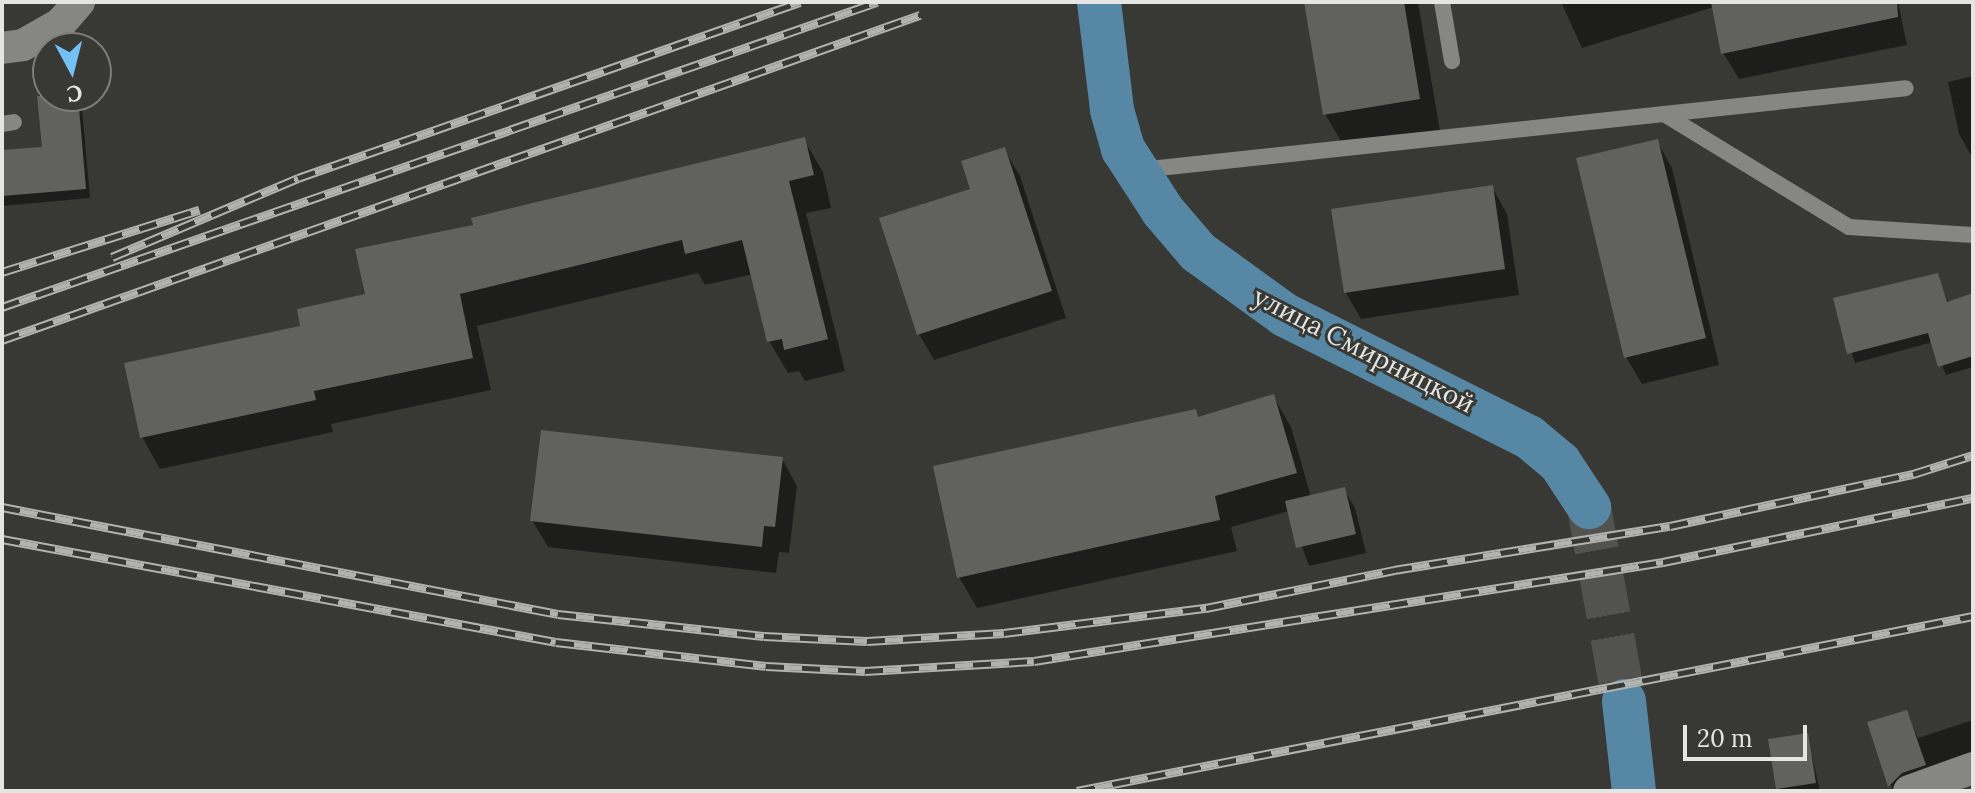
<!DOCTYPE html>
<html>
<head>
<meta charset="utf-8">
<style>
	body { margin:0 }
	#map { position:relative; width:1975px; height:793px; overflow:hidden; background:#383834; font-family:Lora,serif }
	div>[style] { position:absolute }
	.shadow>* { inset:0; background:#0007 }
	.building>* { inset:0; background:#61615d }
	.primary-tunnel>* { height:44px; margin-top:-22px; transform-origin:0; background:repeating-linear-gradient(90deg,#52524e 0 44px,transparent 0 66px) }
	.service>* { height:16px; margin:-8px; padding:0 8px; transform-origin:8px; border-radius:8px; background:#868682 }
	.minor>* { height:32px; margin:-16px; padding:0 16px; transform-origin:16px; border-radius:16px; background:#868682 }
	.primary>* { height:44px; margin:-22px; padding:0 22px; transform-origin:22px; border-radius:22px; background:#5688a5 }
	.rail>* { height:9px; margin-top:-4.5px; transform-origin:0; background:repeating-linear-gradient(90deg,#383834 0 18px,#b2b2af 0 36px); box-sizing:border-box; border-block:2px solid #b2b2af }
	span { translate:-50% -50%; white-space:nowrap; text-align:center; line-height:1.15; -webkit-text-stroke:6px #383834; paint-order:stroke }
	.street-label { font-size:26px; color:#e5e5e3 }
	.frame { position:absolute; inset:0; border:4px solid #e5e5e3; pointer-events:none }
	.north { position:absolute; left:32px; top:32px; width:80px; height:80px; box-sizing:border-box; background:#383834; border:2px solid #7d7d7a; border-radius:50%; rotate:173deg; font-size:22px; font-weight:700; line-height:32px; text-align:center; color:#e5e5e3 }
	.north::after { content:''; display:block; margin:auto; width:28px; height:36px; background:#73c1f5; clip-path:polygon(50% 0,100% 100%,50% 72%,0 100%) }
	.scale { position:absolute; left:1683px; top:725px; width:124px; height:36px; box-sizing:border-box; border:4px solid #e5e5e3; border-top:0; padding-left:10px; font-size:24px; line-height:28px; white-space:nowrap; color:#e5e5e3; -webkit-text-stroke:6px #383834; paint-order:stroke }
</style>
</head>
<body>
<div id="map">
	<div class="shadow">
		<i style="clip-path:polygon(1307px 2px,1418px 2px,1441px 137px,1348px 153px,1325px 114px)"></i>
		<i style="clip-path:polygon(1561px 2px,1898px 2px,1907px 45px,1739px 79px,1723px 53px,1714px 7px,1582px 48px)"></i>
		<i style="clip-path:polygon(1973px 76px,1973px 159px,1959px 134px,1948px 82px)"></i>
		<i style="clip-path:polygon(38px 85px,48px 85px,48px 96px,81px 96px,90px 198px,2px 206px,2px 152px,44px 149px)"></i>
		<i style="clip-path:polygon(804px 140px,823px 172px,831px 208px,806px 213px,845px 371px,805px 381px,799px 371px,788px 373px,769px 341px,753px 274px,705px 285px,698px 273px,477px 326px,491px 390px,331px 424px,333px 432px,160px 469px,142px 437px,303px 327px,367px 295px,475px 226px)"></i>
		<i style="clip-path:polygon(1657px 141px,1672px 168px,1719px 365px,1642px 384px,1626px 357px)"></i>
		<i style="clip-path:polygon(1004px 149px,1020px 176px,1066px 318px,934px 360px,919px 334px,973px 190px)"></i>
		<i style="clip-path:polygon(1492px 187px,1507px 214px,1519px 295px,1361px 319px,1346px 293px,1333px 211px)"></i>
		<i style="clip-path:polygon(1937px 276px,1948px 303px,1973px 295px,1973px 367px,1946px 375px,1933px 342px,1855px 363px,1835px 300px)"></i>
		<i style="clip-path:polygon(1273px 396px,1291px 427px,1311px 497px,1344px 489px,1355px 508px,1366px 553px,1309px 566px,1289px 511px,1231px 527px,1237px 551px,977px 608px,959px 577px,1195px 411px,1199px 419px)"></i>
		<i style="clip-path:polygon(782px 459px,797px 486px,789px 553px,779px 552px,776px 573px,548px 547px,532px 520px)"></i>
		<i style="clip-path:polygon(1906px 712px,1918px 738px,1973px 720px,1973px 759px,1893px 791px,1870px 724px)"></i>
		<i style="clip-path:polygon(1807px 735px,1820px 791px,1780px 791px,1778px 788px)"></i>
	</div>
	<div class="building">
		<i style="clip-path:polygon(1304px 2px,1404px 2px,1420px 99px,1323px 115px)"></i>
		<i style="clip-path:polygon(1711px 2px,1897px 2px,1898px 17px,1721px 54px)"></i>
		<i style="clip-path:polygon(37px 96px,78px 96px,86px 189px,2px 196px,2px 150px,42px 147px)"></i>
		<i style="clip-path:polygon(805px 137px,814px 175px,789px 181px,828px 339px,784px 350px,782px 339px,767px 342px,742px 240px,685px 254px,682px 240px,460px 294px,473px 358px,314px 391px,316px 400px,140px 438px,124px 363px,300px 326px,297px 309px,365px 294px,355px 249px,473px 225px,471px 218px)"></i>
		<i style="clip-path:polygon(1658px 139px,1706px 338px,1624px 358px,1576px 158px)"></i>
		<i style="clip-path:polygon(1005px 147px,1052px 291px,917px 335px,879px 218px,970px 189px,961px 161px)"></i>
		<i style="clip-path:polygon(1493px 185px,1505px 269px,1344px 293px,1331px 209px)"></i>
		<i style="clip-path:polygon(1938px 273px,1947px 302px,1973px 293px,1973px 356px,1938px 367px,1928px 333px,1847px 354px,1833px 298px)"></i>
		<i style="clip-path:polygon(1274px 394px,1297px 473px,1215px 496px,1220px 520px,957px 578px,933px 466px,1196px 409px,1198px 417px)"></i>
		<i style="clip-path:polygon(541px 430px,783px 457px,775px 527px,764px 526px,762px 547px,530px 521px)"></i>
		<i style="clip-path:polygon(1345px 487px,1356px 534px,1296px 548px,1285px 501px)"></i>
		<i style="clip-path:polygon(1907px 710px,1926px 765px,1902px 773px,1888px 787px,1867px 722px)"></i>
		<i style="clip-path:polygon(1808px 733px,1816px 783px,1776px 789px,1768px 739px)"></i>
	</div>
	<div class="primary-tunnel">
		<i style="left:1589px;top:507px;width:197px;rotate:79.8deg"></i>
	</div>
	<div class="service">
		<i style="left:1442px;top:2px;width:60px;rotate:80.4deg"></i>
		<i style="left:1664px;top:114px;width:243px;rotate:-6.1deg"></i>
		<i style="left:2px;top:124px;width:12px;rotate:-9deg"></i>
		<i style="left:1140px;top:170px;width:527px;rotate:-6.1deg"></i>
		<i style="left:1664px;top:114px;width:217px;rotate:31.4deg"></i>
		<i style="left:1849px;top:227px;width:124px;rotate:3.7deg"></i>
	</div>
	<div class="minor">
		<i style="left:2px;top:48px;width:21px;rotate:-8deg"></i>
		<i style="left:23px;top:45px;width:43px;rotate:-29.6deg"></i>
		<i style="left:60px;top:24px;width:29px;rotate:-49deg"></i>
		<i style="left:1909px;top:791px;width:68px;rotate:-19.8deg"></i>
	</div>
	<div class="primary">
		<i style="left:1099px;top:2px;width:109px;rotate:83.1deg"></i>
		<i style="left:1112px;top:110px;width:41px;rotate:74.2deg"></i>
		<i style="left:1123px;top:149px;width:74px;rotate:57.2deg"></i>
		<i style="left:1163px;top:211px;width:54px;rotate:49.5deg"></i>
		<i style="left:1198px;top:252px;width:107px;rotate:35.9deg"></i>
		<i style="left:1285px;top:315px;width:273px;rotate:26.6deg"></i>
		<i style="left:1529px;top:437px;width:40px;rotate:40deg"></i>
		<i style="left:1560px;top:463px;width:53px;rotate:56.6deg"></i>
		<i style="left:1624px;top:701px;width:91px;rotate:83.7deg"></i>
	</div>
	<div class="rail">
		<i style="left:112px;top:257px;width:202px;rotate:-23deg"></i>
		<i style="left:298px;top:178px;width:532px;rotate:-19.32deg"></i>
		<i style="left:2px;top:272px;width:207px;rotate:-17.5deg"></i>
		<i style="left:2px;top:307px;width:927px;rotate:-19.22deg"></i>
		<i style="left:2px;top:340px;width:974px;rotate:-19.5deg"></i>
		<i style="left:2px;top:507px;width:566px;rotate:10.89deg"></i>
		<i style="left:558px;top:614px;width:207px;rotate:6.1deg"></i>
		<i style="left:764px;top:636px;width:103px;rotate:2.8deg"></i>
		<i style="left:867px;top:641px;width:137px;rotate:-3.3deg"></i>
		<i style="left:1004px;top:633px;width:204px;rotate:-7.1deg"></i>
		<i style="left:1206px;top:608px;width:192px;rotate:-11.4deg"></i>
		<i style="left:1394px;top:570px;width:279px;rotate:-9.1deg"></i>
		<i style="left:1670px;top:526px;width:249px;rotate:-12.1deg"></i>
		<i style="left:1913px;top:474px;width:63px;rotate:-17.6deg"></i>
		<i style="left:2px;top:539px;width:563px;rotate:10.53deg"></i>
		<i style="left:556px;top:642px;width:211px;rotate:6.5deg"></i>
		<i style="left:766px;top:666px;width:99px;rotate:2.9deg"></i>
		<i style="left:865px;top:671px;width:169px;rotate:-3.4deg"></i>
		<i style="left:1034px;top:661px;width:637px;rotate:-8.94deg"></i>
		<i style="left:1663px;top:562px;width:317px;rotate:-11.7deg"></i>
		<i style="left:1077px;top:791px;width:913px;rotate:-11.05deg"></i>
	</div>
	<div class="street-label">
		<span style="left:1364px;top:350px;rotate:27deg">улица Смирницкой</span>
	</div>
	<div class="frame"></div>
	<div class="north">С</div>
	<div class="scale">20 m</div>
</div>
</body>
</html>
